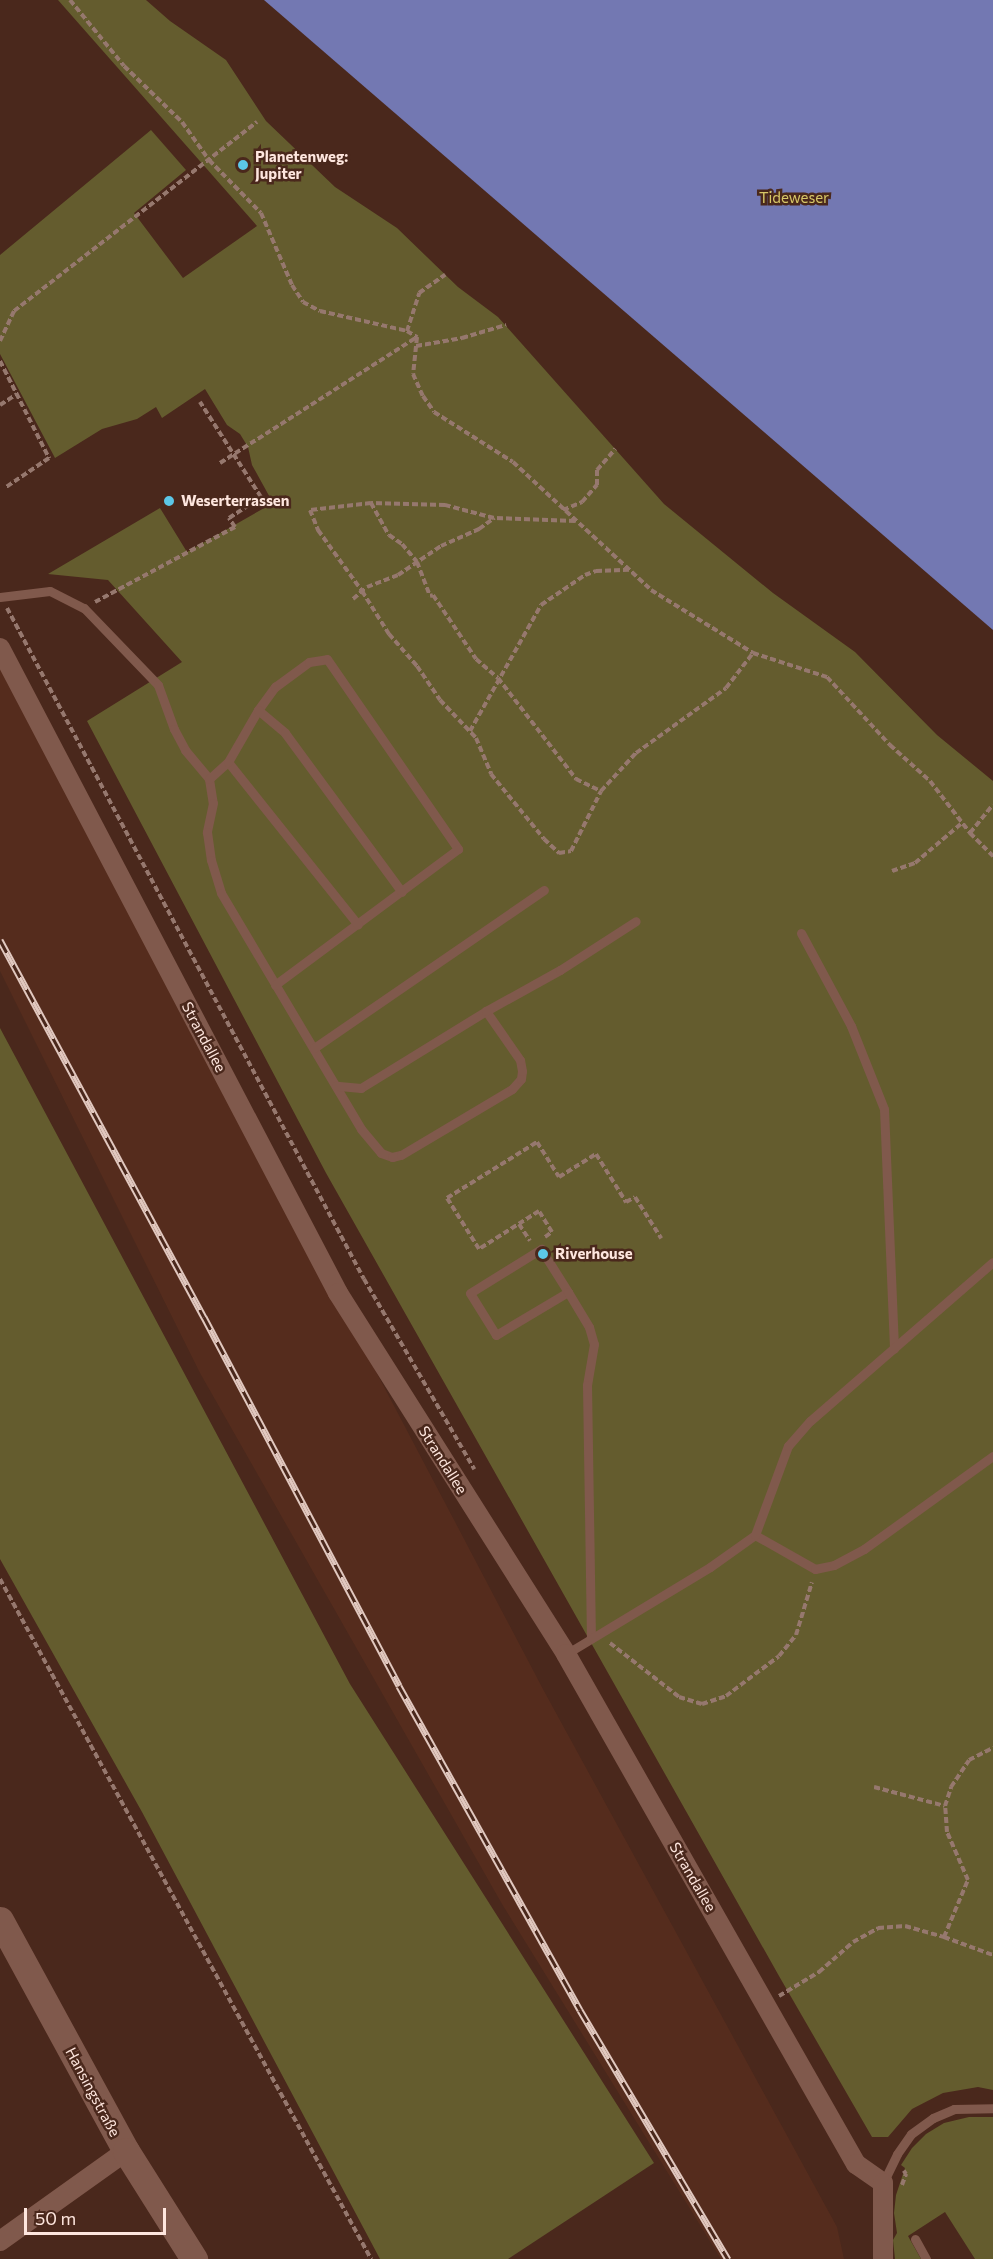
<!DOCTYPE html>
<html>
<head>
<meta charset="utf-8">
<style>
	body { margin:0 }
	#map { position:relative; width:993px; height:2259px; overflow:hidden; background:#4a281c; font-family:Commissioner,sans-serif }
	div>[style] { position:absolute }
	.built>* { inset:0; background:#552c1d }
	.green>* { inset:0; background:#645c2e }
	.water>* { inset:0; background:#7378b2 }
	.path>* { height:4px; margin-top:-2px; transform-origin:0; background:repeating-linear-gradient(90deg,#96786e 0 6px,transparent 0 9px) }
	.lane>* { height:9px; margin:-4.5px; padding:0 4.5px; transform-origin:4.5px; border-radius:4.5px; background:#80594c }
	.street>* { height:20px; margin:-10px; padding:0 10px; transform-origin:10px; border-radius:10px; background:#80594c }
	.secondary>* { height:27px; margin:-13.5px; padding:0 13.5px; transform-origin:13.5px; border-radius:13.5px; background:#80594c }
	.rail>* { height:7px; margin-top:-3.5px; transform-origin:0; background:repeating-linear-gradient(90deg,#4a281c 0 14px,#e1c8bf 0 28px); box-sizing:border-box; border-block:2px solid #e1c8bf }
	.dots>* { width:16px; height:16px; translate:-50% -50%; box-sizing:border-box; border:3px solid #4a281c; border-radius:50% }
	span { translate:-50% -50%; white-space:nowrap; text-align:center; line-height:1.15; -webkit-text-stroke:5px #4a281c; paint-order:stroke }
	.poi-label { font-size:15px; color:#fee6de; font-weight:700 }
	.left { translate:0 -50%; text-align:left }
	.park-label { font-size:15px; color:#d7c767 }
	.street-label { font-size:15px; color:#fee6de }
	.scale { position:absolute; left:24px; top:2208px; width:142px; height:27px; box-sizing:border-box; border:3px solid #fee6de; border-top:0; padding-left:8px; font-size:18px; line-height:21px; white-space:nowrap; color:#fee6de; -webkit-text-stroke:4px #4a281c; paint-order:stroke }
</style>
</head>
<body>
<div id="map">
	<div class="built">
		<i style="clip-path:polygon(0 657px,544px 1691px,837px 2227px,844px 2259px,721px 2259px,502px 1904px,200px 1373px,0 971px)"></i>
	</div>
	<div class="green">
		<i style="clip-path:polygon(58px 0,146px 0,170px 21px,226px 60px,266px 121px,335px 187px,397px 228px,458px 287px,498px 317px,664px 504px,773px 593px,855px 652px,937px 735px,993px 781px,993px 2090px,978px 2087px,943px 2093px,912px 2109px,888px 2137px,872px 2137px,779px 1976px,326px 1173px,87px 721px,182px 662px,108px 580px,48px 574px,160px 508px,187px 552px,273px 503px,252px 465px,248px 447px,240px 434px,227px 425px,205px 389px,162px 418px,156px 407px,137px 419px,102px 429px,55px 458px,0 354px,0 255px,151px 130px,186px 170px,134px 213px,183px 278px,257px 226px)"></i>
		<i style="clip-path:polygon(0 1028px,350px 1684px,654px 2163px,508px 2259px,380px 2259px,142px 1812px,0 1559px)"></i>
		<i style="clip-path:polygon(969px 2117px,993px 2117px,993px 2259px,975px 2259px,945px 2212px,908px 2236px,921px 2259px,895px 2259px,893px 2240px,897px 2233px,894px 2213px,896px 2195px,905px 2168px,901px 2165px,912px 2148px,926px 2134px,944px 2123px)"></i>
	</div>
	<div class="water">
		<i style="clip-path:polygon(264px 0,993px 0,993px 630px)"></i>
	</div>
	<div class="path">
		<i style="left:70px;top:0;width:85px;rotate:50.7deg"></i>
		<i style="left:124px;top:66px;width:81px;rotate:44deg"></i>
		<i style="left:182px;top:122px;width:47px;rotate:54.6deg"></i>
		<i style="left:209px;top:160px;width:74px;rotate:45.5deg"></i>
		<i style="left:261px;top:213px;width:78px;rotate:66.7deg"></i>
		<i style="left:292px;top:285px;width:20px;rotate:57deg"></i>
		<i style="left:303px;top:302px;width:19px;rotate:28deg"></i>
		<i style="left:320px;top:311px;width:89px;rotate:12.9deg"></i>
		<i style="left:407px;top:331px;width:12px;rotate:31deg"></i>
		<i style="left:417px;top:337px;width:37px;rotate:96deg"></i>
		<i style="left:413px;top:374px;width:24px;rotate:66deg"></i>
		<i style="left:423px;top:396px;width:19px;rotate:55deg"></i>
		<i style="left:434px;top:412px;width:93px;rotate:32.3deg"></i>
		<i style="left:513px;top:462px;width:188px;rotate:42.8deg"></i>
		<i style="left:651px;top:590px;width:120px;rotate:31.7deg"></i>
		<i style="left:753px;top:653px;width:78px;rotate:18deg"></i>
		<i style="left:827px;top:677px;width:93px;rotate:47.2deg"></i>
		<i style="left:890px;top:745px;width:54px;rotate:42deg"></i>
		<i style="left:930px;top:781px;width:66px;rotate:52.4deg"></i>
		<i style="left:970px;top:833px;width:33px;rotate:45deg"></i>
		<i style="left:407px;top:331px;width:40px;rotate:-72deg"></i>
		<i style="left:419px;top:293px;width:32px;rotate:-35deg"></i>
		<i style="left:0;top:341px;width:33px;rotate:-65deg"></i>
		<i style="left:14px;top:311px;width:308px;rotate:-37.9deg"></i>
		<i style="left:416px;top:346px;width:47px;rotate:-9.9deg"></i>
		<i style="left:462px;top:338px;width:46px;rotate:-16.5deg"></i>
		<i style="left:0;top:361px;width:109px;rotate:63.2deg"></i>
		<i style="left:49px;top:458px;width:52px;rotate:146deg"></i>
		<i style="left:0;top:405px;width:20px;rotate:-33deg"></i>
		<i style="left:220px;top:463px;width:234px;rotate:-32.6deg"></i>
		<i style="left:371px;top:503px;width:37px;rotate:61deg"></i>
		<i style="left:389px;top:535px;width:16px;rotate:35deg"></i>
		<i style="left:402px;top:544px;width:23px;rotate:50deg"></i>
		<i style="left:417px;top:562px;width:36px;rotate:69deg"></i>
		<i style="left:430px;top:596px;width:3px;rotate:-18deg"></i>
		<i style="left:433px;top:595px;width:77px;rotate:56.1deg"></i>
		<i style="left:476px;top:659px;width:29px;rotate:41deg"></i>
		<i style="left:498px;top:678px;width:128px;rotate:52.3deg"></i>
		<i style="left:576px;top:779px;width:28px;rotate:26deg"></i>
		<i style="left:563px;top:510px;width:21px;rotate:-23deg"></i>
		<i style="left:582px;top:502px;width:23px;rotate:-49deg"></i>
		<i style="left:597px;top:485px;width:15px;rotate:-90deg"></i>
		<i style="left:597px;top:470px;width:28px;rotate:-49deg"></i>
		<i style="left:575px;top:521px;width:81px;rotate:-177.9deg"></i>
		<i style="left:494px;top:518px;width:51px;rotate:-165.1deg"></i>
		<i style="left:445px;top:505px;width:74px;rotate:-178.5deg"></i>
		<i style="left:371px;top:503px;width:61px;rotate:173.5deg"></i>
		<i style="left:310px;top:510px;width:22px;rotate:68deg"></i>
		<i style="left:318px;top:530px;width:75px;rotate:54.2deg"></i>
		<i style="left:362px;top:591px;width:51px;rotate:57.9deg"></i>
		<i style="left:389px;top:634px;width:43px;rotate:48.8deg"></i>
		<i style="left:417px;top:666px;width:41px;rotate:55.9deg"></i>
		<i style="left:440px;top:700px;width:52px;rotate:46.5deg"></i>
		<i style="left:476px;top:738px;width:39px;rotate:67deg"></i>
		<i style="left:491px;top:774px;width:84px;rotate:50.8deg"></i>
		<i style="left:544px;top:839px;width:21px;rotate:43deg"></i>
		<i style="left:559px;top:853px;width:12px;rotate:-9deg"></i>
		<i style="left:571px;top:851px;width:67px;rotate:-63.4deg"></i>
		<i style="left:601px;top:791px;width:52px;rotate:-47.4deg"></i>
		<i style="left:636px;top:753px;width:111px;rotate:-35.8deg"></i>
		<i style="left:726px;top:688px;width:44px;rotate:-52.4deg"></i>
		<i style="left:353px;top:599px;width:18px;rotate:-41deg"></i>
		<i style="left:367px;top:587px;width:33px;rotate:-21deg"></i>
		<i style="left:398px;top:575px;width:52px;rotate:-34deg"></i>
		<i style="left:441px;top:546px;width:42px;rotate:-24.1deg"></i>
		<i style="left:479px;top:529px;width:19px;rotate:-36deg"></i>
		<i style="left:95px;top:602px;width:159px;rotate:-28.2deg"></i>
		<i style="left:235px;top:527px;width:11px;rotate:-124deg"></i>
		<i style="left:229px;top:518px;width:38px;rotate:-33deg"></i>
		<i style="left:261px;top:497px;width:113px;rotate:-122.7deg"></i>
		<i style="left:7px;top:608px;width:760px;rotate:61.99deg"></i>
		<i style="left:364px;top:1279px;width:220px;rotate:59.9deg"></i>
		<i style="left:470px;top:731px;width:145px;rotate:-60.6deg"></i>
		<i style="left:541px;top:605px;width:53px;rotate:-34.3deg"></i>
		<i style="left:585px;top:575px;width:12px;rotate:-20deg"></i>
		<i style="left:596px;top:571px;width:33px;rotate:-2deg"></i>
		<i style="left:970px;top:833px;width:36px;rotate:-51deg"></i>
		<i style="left:892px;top:871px;width:24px;rotate:-19deg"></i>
		<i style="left:915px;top:863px;width:62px;rotate:-40.4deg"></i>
		<i style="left:519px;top:1224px;width:20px;rotate:57deg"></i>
		<i style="left:545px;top:1237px;width:9px;rotate:-36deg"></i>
		<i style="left:552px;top:1232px;width:25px;rotate:-122deg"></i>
		<i style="left:539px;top:1211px;width:71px;rotate:147.7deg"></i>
		<i style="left:479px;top:1249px;width:60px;rotate:-122.1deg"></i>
		<i style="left:447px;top:1198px;width:106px;rotate:-31.9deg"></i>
		<i style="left:537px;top:1142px;width:41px;rotate:57.8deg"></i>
		<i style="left:559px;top:1177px;width:44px;rotate:-31.9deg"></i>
		<i style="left:596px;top:1154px;width:57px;rotate:58deg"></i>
		<i style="left:626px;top:1202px;width:10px;rotate:-29deg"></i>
		<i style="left:635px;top:1197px;width:49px;rotate:57.6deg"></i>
		<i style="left:0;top:1579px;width:775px;rotate:61.38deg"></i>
		<i style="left:610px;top:1643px;width:88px;rotate:38deg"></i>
		<i style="left:679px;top:1697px;width:24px;rotate:17deg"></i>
		<i style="left:702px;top:1704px;width:25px;rotate:-18deg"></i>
		<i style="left:726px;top:1696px;width:66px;rotate:-37deg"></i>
		<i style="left:779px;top:1656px;width:27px;rotate:-51deg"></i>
		<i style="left:796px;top:1635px;width:55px;rotate:-73.2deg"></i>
		<i style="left:874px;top:1787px;width:73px;rotate:15deg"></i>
		<i style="left:944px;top:1937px;width:62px;rotate:-67.2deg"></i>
		<i style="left:968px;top:1880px;width:52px;rotate:-113.6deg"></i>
		<i style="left:947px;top:1832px;width:26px;rotate:-94deg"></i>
		<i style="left:945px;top:1806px;width:20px;rotate:-72deg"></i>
		<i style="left:951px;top:1787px;width:32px;rotate:-56deg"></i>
		<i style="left:969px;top:1760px;width:27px;rotate:-27deg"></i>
		<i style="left:779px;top:1996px;width:47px;rotate:-31deg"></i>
		<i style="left:819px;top:1972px;width:45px;rotate:-41.4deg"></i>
		<i style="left:853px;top:1942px;width:29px;rotate:-29deg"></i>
		<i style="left:878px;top:1928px;width:27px;rotate:-4deg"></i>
		<i style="left:905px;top:1926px;width:41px;rotate:15.8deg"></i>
		<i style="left:944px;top:1937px;width:52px;rotate:20.2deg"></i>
		<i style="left:902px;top:2185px;width:12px;rotate:-70deg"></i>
		<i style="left:906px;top:2174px;width:4px;rotate:-124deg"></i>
	</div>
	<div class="lane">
		<i style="left:0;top:597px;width:50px;rotate:-6.8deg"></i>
		<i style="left:50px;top:591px;width:38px;rotate:27deg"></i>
		<i style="left:84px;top:608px;width:107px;rotate:46.1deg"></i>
		<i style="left:158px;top:685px;width:47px;rotate:70deg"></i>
		<i style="left:174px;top:729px;width:24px;rotate:62deg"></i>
		<i style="left:185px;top:750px;width:38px;rotate:50deg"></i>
		<i style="left:209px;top:779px;width:24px;rotate:81deg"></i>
		<i style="left:213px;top:803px;width:30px;rotate:102deg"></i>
		<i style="left:207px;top:832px;width:28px;rotate:82deg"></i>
		<i style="left:211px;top:860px;width:34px;rotate:73deg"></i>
		<i style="left:221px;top:893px;width:274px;rotate:59.3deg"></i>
		<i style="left:361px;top:1129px;width:31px;rotate:50deg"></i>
		<i style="left:381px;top:1153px;width:12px;rotate:20deg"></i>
		<i style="left:392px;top:1157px;width:9px;rotate:-13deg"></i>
		<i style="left:401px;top:1155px;width:129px;rotate:-30.7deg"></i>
		<i style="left:512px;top:1089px;width:13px;rotate:-48deg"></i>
		<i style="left:521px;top:1079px;width:8px;rotate:-83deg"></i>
		<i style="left:522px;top:1071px;width:11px;rotate:-100deg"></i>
		<i style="left:520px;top:1060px;width:60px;rotate:-124.8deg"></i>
		<i style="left:486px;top:1011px;width:147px;rotate:148.4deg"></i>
		<i style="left:361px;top:1088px;width:25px;rotate:-175deg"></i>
		<i style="left:258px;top:710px;width:29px;rotate:-54deg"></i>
		<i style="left:275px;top:687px;width:42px;rotate:-36.3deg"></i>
		<i style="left:309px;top:662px;width:18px;rotate:-9deg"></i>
		<i style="left:327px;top:659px;width:231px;rotate:55.4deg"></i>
		<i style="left:458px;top:849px;width:228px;rotate:143.4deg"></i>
		<i style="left:228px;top:762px;width:208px;rotate:51.4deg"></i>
		<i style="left:209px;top:779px;width:25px;rotate:-42deg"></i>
		<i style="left:228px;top:762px;width:60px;rotate:-60deg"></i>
		<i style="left:258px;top:710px;width:35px;rotate:40deg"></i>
		<i style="left:285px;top:733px;width:197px;rotate:53.7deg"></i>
		<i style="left:801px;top:933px;width:106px;rotate:61.7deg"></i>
		<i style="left:851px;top:1026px;width:89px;rotate:68.3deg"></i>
		<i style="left:884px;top:1109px;width:240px;rotate:87.6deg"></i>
		<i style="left:486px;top:1011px;width:85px;rotate:-29deg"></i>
		<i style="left:560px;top:970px;width:90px;rotate:-32.8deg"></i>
		<i style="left:314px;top:1048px;width:279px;rotate:-34.5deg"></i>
		<i style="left:568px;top:1292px;width:84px;rotate:149.2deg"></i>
		<i style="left:496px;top:1335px;width:49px;rotate:-121.8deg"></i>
		<i style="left:470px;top:1293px;width:84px;rotate:-31.8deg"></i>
		<i style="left:541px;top:1249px;width:51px;rotate:57.9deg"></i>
		<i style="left:568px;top:1292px;width:41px;rotate:59deg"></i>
		<i style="left:589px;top:1327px;width:18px;rotate:74deg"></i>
		<i style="left:594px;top:1344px;width:42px;rotate:99.7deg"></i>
		<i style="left:587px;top:1385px;width:252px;rotate:89.1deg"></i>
		<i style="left:755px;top:1535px;width:69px;rotate:29.5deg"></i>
		<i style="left:815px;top:1569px;width:19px;rotate:-12deg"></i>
		<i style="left:834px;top:1565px;width:34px;rotate:-28deg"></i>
		<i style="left:864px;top:1549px;width:159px;rotate:-35.8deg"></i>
		<i style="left:566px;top:1654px;width:168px;rotate:-31.1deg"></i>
		<i style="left:710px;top:1567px;width:55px;rotate:-35.4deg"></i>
		<i style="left:755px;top:1535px;width:95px;rotate:-69.7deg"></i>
		<i style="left:788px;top:1446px;width:33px;rotate:-49deg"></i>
		<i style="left:810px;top:1421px;width:242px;rotate:-41deg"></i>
		<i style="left:883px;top:2183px;width:32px;rotate:-64deg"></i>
		<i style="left:897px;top:2154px;width:24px;rotate:-55deg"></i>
		<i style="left:911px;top:2134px;width:27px;rotate:-36deg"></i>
		<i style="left:933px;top:2118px;width:23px;rotate:-23deg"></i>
		<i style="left:954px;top:2109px;width:39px;rotate:-1deg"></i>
		<i style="left:915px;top:2239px;width:23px;rotate:61deg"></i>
	</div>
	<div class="street">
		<i style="left:0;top:648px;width:728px;rotate:62.34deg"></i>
		<i style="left:338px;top:1293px;width:427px;rotate:57.7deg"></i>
		<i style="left:566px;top:1654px;width:587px;rotate:60.38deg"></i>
		<i style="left:856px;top:2164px;width:33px;rotate:35deg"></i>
		<i style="left:883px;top:2183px;width:76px;rotate:90deg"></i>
		<i style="left:0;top:2241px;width:155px;rotate:-35.5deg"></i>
	</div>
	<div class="secondary">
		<i style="left:0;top:1920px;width:263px;rotate:61.4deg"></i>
		<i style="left:126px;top:2151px;width:128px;rotate:57.8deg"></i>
	</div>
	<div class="rail">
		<i style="left:0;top:940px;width:429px;rotate:61.6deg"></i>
		<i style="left:204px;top:1317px;width:417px;rotate:62.1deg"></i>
		<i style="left:399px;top:1686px;width:371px;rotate:60.8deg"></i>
		<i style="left:580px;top:2010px;width:290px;rotate:59.3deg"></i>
	</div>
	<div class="dots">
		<i style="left:243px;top:165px;background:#5cc7e7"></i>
		<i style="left:169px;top:501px;background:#5cc7e7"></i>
		<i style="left:543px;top:1254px;background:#5cc7e7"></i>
	</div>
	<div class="poi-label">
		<span class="left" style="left:255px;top:165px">Planetenweg:<br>Jupiter</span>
		<span class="left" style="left:181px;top:501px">Weserterrassen</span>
		<span class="left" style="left:555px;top:1254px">Riverhouse</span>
	</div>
	<div class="park-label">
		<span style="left:794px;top:198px">Tideweser</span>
	</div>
	<div class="street-label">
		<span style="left:204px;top:1037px;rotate:62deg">Strandallee</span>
		<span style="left:443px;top:1460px;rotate:58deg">Strandallee</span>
		<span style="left:693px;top:1877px;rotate:60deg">Strandallee</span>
		<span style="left:93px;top:2092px;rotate:62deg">Hansingstraße</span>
	</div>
	<div class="scale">50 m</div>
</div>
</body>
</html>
